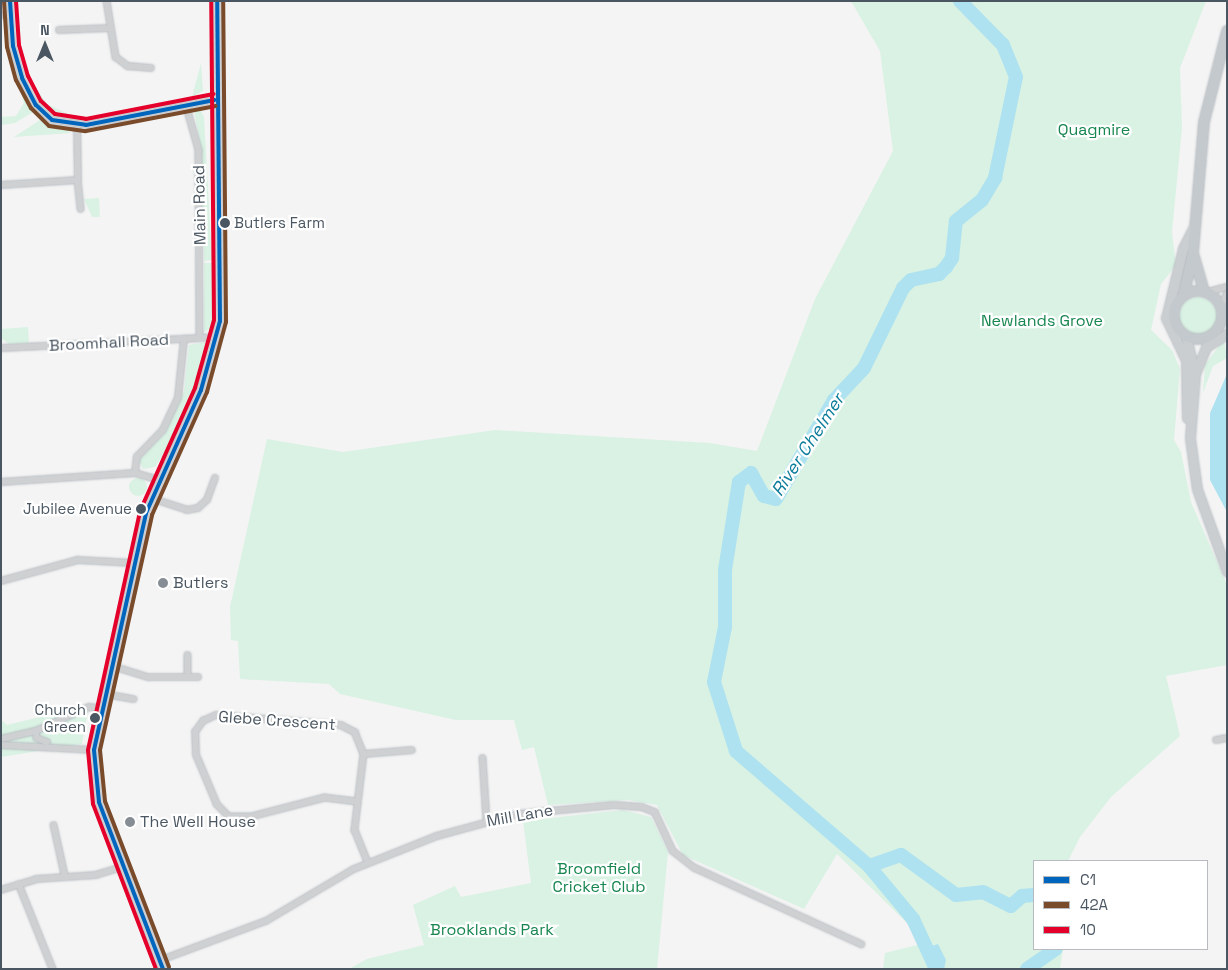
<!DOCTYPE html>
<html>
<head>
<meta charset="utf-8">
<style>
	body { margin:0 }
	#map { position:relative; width:1228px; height:970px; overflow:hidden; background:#f4f4f4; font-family:"Space Grotesk",sans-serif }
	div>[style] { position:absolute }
	.green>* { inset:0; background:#d9f2e3 }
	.round { border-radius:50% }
	.water>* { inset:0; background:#aee2f0 }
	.river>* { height:14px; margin:-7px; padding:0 7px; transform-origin:7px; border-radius:7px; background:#aee2f0 }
	.roads { filter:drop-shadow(0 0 1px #b9bec3) drop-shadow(0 0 1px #b9bec3) }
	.minor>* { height:5.5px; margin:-2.75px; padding:0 2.75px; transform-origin:2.75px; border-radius:2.75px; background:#ced0d2 }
	.secondary>* { height:9px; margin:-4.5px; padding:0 4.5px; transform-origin:4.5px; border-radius:4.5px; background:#ced0d4 }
	.primary>* { height:9px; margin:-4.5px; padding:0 4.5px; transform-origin:4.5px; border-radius:4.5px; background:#caced1 }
	.trunk>* { height:10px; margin:-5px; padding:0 5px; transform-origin:5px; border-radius:5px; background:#c4c9cd }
	.trunk>.ring { margin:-5px; padding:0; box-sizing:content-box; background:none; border:10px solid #c4c9cd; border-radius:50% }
	.bus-1>* { height:4px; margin:-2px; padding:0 2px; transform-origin:2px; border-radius:2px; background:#0065bd }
	.bus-2>* { height:4px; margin:-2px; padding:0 2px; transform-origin:2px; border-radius:2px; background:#7a4b2a }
	.bus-3>* { height:4px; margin:-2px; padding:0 2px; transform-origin:2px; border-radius:2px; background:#e4002b }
	.dots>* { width:14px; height:14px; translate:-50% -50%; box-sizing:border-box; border:2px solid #fff; border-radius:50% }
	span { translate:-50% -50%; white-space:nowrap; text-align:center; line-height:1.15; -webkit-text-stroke:4.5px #fff; paint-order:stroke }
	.bus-label { font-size:15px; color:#4a5661 }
	.left { translate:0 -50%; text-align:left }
	.right { translate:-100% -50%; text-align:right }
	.park-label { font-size:16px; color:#17864f }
	.street-label { font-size:16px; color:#4a5661 }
	.poi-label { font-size:16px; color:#4a5661 }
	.water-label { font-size:18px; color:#0c7c9b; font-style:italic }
	.frame { position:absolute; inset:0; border:2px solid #4a5661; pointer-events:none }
	.legend { position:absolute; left:1033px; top:860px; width:175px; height:90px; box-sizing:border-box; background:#fff; border:1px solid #b7bbc0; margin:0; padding:6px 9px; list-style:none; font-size:15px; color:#4a5661 }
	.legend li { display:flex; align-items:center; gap:10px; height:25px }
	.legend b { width:25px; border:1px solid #b7bbc0 }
	.north { position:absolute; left:20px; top:20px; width:50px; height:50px; -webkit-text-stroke:4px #fff; paint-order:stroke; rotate:0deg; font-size:14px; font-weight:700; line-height:20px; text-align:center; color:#4a5661 }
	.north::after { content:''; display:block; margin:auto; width:18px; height:22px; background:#4a5661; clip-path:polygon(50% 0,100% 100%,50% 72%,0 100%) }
</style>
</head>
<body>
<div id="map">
	<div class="green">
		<i style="clip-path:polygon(851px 1px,1206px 1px,1180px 68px,1182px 128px,1172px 232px,1176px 265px,1161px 284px,1151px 330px,1172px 350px,1180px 369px,1174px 440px,1181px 452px,1191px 502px,1227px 585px,1227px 665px,1166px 676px,1180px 736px,1111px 797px,1080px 837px,1068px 861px,1034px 861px,1034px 949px,1063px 949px,1060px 969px,883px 969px,885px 953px,917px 945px,917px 933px,837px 854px,804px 909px,683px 855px,657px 805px,628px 800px,548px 805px,534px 747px,522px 750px,514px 720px,456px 720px,340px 694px,329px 684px,240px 679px,238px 641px,231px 640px,230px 607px,267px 439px,343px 452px,495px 430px,710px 443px,757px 451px,815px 299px,893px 151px,880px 51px)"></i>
		<i style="clip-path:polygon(12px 61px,33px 112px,15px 123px,1px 125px,1px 117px,16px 116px,24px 103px)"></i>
		<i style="clip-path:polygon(201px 63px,203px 91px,192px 97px)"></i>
		<i style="clip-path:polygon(21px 66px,47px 104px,87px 123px,52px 118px,41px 107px)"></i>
		<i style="clip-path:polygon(194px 109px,200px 109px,204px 117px,212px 260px,204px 261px,201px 150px)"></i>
		<i style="clip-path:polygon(40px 120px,66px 128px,71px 133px,14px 137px)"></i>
		<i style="clip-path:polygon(99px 198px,100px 217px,92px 217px,84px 199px)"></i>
		<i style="clip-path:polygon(204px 263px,214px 263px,215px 296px,212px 328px,204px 332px)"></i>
		<i class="round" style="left:1179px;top:297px;width:38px;height:38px"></i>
		<i style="clip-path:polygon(28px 327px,29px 343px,9px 344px,1px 338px,1px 329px)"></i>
		<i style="clip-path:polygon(1224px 339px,1227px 358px,1213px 366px,1203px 393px,1205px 365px)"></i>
		<i style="clip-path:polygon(207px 342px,198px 385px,176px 435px,155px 467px,143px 469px,139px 460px,165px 433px,184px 391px,189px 345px)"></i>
		<i class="round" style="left:129px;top:478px;width:18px;height:18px"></i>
		<i style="clip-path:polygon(89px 705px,82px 744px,1px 757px,1px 720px,7px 725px)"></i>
		<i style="clip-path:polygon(623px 810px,651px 817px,668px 852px,657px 969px,349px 969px,367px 959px,424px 945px,413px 905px,455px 886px,461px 897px,531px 883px,523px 821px)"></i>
	</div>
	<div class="water">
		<i style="clip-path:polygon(1227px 374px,1227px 512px,1210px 480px,1210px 413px)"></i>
		<i style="clip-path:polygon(938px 944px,946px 960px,944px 969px,933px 969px,924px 956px,923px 949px)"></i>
	</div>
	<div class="river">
		<i style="left:869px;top:866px;width:34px;rotate:-19deg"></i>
		<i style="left:901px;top:855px;width:68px;rotate:36deg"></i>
		<i style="left:956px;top:895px;width:27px;rotate:-6deg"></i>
		<i style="left:983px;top:892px;width:31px;rotate:27deg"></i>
		<i style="left:1011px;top:906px;width:15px;rotate:-42deg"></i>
		<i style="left:1022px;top:896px;width:12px;rotate:-5deg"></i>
		<i style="left:936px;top:969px;width:55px;rotate:-114.7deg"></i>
		<i style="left:913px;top:919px;width:69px;rotate:-129.7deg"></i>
		<i style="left:869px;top:866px;width:176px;rotate:-139.2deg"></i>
		<i style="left:736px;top:751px;width:72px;rotate:-107.7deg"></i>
		<i style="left:714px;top:682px;width:56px;rotate:-78.7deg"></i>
		<i style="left:725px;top:627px;width:57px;rotate:-90deg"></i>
		<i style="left:725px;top:570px;width:89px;rotate:-81deg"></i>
		<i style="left:739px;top:482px;width:15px;rotate:-37deg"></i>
		<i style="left:751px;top:473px;width:26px;rotate:61deg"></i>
		<i style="left:764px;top:496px;width:12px;rotate:14deg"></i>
		<i style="left:776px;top:499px;width:115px;rotate:-59.6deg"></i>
		<i style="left:834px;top:400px;width:44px;rotate:-46.8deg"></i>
		<i style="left:864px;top:368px;width:89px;rotate:-64deg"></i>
		<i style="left:903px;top:288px;width:11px;rotate:-45deg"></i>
		<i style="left:911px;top:280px;width:29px;rotate:-12deg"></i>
		<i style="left:939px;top:274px;width:10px;rotate:-45deg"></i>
		<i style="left:946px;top:267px;width:11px;rotate:-56deg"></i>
		<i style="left:952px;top:258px;width:37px;rotate:-84deg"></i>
		<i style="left:956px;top:221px;width:33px;rotate:-39deg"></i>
		<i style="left:982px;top:200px;width:26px;rotate:-59deg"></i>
		<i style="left:995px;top:178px;width:103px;rotate:-78.3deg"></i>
		<i style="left:1016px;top:77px;width:35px;rotate:-112deg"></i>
		<i style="left:1003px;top:45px;width:62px;rotate:-134.3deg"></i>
		<i style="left:1027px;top:969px;width:35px;rotate:-35deg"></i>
	</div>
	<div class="roads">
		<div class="minor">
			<i style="left:10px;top:1px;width:45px;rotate:86.2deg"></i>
			<i style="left:13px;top:46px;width:33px;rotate:74deg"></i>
			<i style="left:22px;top:78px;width:30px;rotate:63deg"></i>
			<i style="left:36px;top:105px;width:22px;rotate:43deg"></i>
			<i style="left:52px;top:120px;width:34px;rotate:8deg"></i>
			<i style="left:86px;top:125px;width:131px;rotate:-11deg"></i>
			<i style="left:107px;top:1px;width:57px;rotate:80.9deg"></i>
			<i style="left:116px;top:57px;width:15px;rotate:37deg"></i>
			<i style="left:128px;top:66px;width:23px;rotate:5deg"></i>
			<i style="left:1px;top:15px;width:9px"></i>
			<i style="left:59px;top:30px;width:51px;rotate:-2.2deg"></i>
			<i style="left:186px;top:104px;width:48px;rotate:74.2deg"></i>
			<i style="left:199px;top:150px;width:188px;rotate:89.7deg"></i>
			<i style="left:78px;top:180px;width:29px;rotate:84deg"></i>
			<i style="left:1px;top:185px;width:77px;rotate:-3.7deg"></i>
			<i style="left:78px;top:180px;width:55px;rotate:-91deg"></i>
			<i style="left:1208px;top:292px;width:20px;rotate:-15deg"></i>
			<i style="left:1221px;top:305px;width:13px;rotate:-61deg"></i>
			<i style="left:1px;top:348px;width:216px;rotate:-2.9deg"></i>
			<i style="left:135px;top:473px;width:16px;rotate:-83deg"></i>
			<i style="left:137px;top:457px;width:37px;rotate:-46deg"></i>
			<i style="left:163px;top:430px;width:35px;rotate:-65deg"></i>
			<i style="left:178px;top:398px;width:59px;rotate:-84.2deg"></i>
			<i style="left:1px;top:482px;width:134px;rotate:-3.8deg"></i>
			<i style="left:135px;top:473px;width:25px;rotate:16deg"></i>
			<i style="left:151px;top:498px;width:38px;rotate:18deg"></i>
			<i style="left:187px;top:510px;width:11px;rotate:-10deg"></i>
			<i style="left:198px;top:508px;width:12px;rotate:-42deg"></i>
			<i style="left:207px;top:500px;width:23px;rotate:-70deg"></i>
			<i style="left:1px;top:581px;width:80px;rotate:-15.3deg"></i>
			<i style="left:78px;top:560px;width:56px;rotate:3.1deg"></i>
			<i style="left:188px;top:655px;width:22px;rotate:90deg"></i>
			<i style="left:112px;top:666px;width:38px;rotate:17deg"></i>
			<i style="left:148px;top:677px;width:50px"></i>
			<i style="left:105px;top:694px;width:29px;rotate:10deg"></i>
			<i style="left:36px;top:731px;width:7px;rotate:82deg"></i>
			<i style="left:37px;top:738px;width:11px;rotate:22deg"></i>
			<i style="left:1px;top:739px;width:36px;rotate:-13deg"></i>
			<i style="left:36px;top:731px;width:58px;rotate:-24.4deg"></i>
			<i style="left:89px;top:707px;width:12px;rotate:5deg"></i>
			<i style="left:1216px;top:740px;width:11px;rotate:-10deg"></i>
			<i style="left:1px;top:745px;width:93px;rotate:3.1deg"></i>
			<i style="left:364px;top:754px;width:48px;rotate:-4.8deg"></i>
			<i style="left:483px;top:758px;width:63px;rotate:86.4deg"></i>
			<i style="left:357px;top:802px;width:32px;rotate:-173deg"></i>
			<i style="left:325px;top:798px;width:76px;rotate:165.6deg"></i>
			<i style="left:251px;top:817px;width:22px;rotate:180deg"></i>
			<i style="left:229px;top:817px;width:17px;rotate:-135deg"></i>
			<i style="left:217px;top:805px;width:54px;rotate:-112.8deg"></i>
			<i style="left:196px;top:755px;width:23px;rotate:-92deg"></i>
			<i style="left:195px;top:732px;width:14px;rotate:-54deg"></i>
			<i style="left:203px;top:721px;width:14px;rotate:-25deg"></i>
			<i style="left:216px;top:715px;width:125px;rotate:4.6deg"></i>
			<i style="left:341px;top:725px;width:16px;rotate:27deg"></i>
			<i style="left:355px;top:732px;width:24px;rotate:68deg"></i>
			<i style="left:364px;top:754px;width:77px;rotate:96.8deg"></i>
			<i style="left:355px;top:830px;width:35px;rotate:68deg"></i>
			<i style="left:54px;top:825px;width:51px;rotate:77.6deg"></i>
			<i style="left:19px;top:884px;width:92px;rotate:68.2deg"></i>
			<i style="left:1px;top:890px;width:37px;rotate:-17deg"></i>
			<i style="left:36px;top:879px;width:60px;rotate:-3.8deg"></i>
			<i style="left:96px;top:875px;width:30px;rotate:-17deg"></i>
			<i style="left:161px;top:960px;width:112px;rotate:-20.4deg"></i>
			<i style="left:266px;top:921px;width:102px;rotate:-30.6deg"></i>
			<i style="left:354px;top:869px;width:89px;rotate:-21.7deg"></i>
			<i style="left:437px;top:836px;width:84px;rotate:-15.2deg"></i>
			<i style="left:518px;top:814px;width:96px;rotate:-5.4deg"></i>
			<i style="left:614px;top:805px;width:28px;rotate:4deg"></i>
			<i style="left:642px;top:807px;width:14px;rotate:21deg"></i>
			<i style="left:655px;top:812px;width:43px;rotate:65.2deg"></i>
			<i style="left:673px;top:851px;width:28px;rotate:38deg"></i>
			<i style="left:695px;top:868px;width:183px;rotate:24.6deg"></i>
		</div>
		<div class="secondary">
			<i style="left:163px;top:969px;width:179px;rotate:-111deg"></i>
			<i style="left:99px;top:802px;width:52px;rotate:-95.5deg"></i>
			<i style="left:94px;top:750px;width:243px;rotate:-77.6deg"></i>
			<i style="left:146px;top:513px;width:135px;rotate:-65.9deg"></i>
			<i style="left:201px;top:390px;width:72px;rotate:-74.6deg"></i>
			<i style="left:220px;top:321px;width:320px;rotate:-90.5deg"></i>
		</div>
		<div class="primary">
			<i style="left:1186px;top:336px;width:39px;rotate:77deg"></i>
			<i style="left:1195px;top:374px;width:64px;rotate:94.5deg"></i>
			<i style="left:1190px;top:438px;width:51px;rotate:82.2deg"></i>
			<i style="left:1197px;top:489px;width:88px;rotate:70.1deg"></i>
			<i style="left:1206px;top:347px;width:25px;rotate:-32deg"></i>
			<i style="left:1195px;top:374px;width:42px;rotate:-67.7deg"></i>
			<i style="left:1187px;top:418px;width:58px;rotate:-91deg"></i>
			<i style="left:1186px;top:360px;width:47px;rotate:-115.5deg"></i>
			<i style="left:1166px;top:318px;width:72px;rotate:-76.3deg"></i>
			<i style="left:1183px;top:248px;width:25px;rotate:-63deg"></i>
		</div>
		<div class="trunk">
			<i style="left:1193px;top:253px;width:40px;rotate:74deg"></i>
			<i class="ring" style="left:1174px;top:291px;width:38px;height:38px"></i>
			<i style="left:1184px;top:295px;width:43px;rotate:-77.9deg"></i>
			<i style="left:1193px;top:253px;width:131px;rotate:-85.2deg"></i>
			<i style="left:1204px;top:122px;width:94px;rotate:-75.8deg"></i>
		</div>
	</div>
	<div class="bus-1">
		<i style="left:10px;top:1px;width:45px;rotate:86.2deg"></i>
		<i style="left:13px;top:46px;width:33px;rotate:74deg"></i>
		<i style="left:22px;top:78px;width:30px;rotate:63deg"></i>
		<i style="left:36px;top:105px;width:22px;rotate:43deg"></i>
		<i style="left:52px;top:120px;width:34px;rotate:8deg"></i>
		<i style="left:86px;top:125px;width:131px;rotate:-11deg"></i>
		<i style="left:163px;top:969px;width:179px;rotate:-111deg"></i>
		<i style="left:99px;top:802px;width:52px;rotate:-95.5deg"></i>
		<i style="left:94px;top:750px;width:243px;rotate:-77.6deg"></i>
		<i style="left:146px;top:513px;width:135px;rotate:-65.9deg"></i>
		<i style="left:201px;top:390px;width:72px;rotate:-74.6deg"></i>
		<i style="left:220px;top:321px;width:320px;rotate:-90.5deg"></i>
	</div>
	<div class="bus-2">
		<i style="left:4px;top:1px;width:46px;rotate:86.3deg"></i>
		<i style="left:7px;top:47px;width:34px;rotate:75deg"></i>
		<i style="left:16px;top:80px;width:32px;rotate:62deg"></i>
		<i style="left:31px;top:108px;width:25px;rotate:45deg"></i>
		<i style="left:49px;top:126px;width:37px;rotate:8deg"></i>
		<i style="left:86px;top:131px;width:132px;rotate:-10.9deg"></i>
		<i style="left:169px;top:967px;width:178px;rotate:-111.1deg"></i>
		<i style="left:105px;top:801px;width:51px;rotate:-95.6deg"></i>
		<i style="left:100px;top:750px;width:241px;rotate:-77.5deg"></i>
		<i style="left:152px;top:515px;width:135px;rotate:-65.9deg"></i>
		<i style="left:207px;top:392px;width:73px;rotate:-74.8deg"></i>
		<i style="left:226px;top:322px;width:321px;rotate:-90.5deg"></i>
	</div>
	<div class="bus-3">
		<i style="left:16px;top:1px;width:44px;rotate:86.1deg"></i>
		<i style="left:19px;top:45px;width:32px;rotate:74deg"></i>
		<i style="left:28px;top:76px;width:28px;rotate:63deg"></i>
		<i style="left:41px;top:101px;width:19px;rotate:43deg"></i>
		<i style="left:55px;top:114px;width:31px;rotate:9deg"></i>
		<i style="left:86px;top:119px;width:130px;rotate:-11.1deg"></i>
		<i style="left:156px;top:969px;width:177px;rotate:-110.9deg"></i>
		<i style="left:93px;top:804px;width:54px;rotate:-95.3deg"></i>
		<i style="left:88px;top:750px;width:245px;rotate:-77.7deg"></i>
		<i style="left:140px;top:511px;width:135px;rotate:-65.9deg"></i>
		<i style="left:195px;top:388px;width:71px;rotate:-74.4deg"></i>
		<i style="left:214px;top:320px;width:319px;rotate:-90.5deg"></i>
	</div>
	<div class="dots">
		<i style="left:225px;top:223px;background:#4a5661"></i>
		<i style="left:141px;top:509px;background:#4a5661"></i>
		<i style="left:163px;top:583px;background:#868d94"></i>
		<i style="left:95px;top:718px;background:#4a5661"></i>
		<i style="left:130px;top:822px;background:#868d94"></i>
	</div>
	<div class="bus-label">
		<span class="left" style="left:234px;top:223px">Butlers Farm</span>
		<span class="right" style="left:132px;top:509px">Jubilee Avenue</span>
		<span class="right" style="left:86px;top:718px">Church<br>Green</span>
	</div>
	<div class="park-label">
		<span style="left:1094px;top:130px">Quagmire</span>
		<span style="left:1042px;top:321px">Newlands Grove</span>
		<span style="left:599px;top:878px">Broomfield<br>Cricket Club</span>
		<span style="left:492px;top:930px">Brooklands Park</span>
	</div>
	<div class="street-label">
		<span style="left:200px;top:205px;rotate:-91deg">Main Road</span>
		<span style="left:109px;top:343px;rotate:-3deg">Broomhall Road</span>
		<span style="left:277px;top:721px;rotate:4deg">Glebe Crescent</span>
		<span style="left:520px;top:816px;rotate:-10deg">Mill Lane</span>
	</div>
	<div class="poi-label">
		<span class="left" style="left:173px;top:583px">Butlers</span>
		<span class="left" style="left:140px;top:822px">The Well House</span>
	</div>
	<div class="water-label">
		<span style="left:808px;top:445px;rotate:-57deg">River Chelmer</span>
	</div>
	<div class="frame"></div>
	<ul class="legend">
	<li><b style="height:6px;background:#0065bd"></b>C1</li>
	<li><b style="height:6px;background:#7a4b2a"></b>42A</li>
	<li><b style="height:6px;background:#e4002b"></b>10</li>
	</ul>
	<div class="north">N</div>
</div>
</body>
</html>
